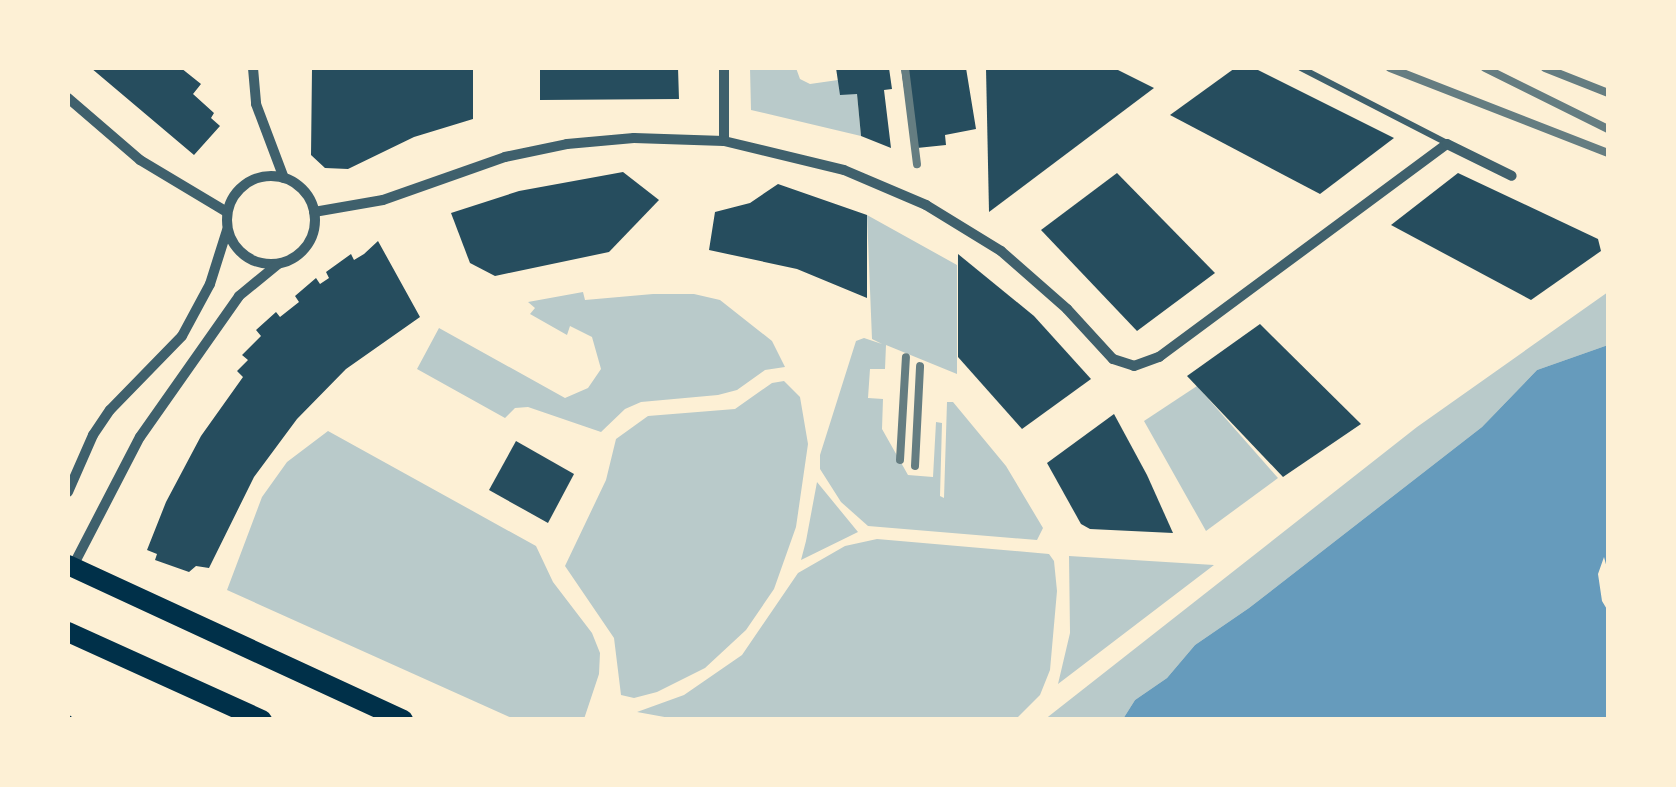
<!DOCTYPE html>
<html>
<head>
<meta charset="utf-8">
<style>
	body { margin:0 }
	#map { position:relative; width:1676px; height:787px; overflow:hidden; background:#fdf0d5; font-family:Manrope,sans-serif }
	div>[style] { position:absolute }
	.green>* { inset:0; background:#b9caca }
	.water>* { inset:0; background:#669bbc }
	.building>* { inset:0; background:#264d5e }
	.path>* { height:5px; margin:-2.5px; padding:0 2.5px; transform-origin:2.5px; border-radius:2.5px; background:#003049 }
	.service>* { height:6px; margin:-3px; padding:0 3px; transform-origin:3px; border-radius:3px; background:#3f606c }
	.minor>* { height:10px; margin:-5px; padding:0 5px; transform-origin:5px; border-radius:5px; background:#3f606c }
	.minor>.ring { margin:-5px; padding:0; box-sizing:content-box; background:none; border:10px solid #3f606c; border-radius:50% }
	.trunk>* { height:20px; margin:-10px; padding:0 10px; transform-origin:10px; border-radius:10px; background:#003049 }
	.rail>* { height:8px; margin:-4px; padding:0 4px; transform-origin:4px; border-radius:4px; background:#657d81 }
	span { translate:-50% -50%; white-space:nowrap; text-align:center; line-height:1.15; -webkit-text-stroke:10px #fdf0d5; paint-order:stroke }
	.frame { position:absolute; inset:0; border:70px solid #fdf0d5; pointer-events:none }
</style>
</head>
<body>
<div id="map">
	<div class="green">
		<i style="clip-path:polygon(750px 68px,796px 68px,800px 79px,810px 84px,838px 80px,857px 94px,861px 136px,751px 110px)"></i>
		<i style="clip-path:polygon(867px 215px,957px 265px,957px 374px,886px 345px,885px 369px,870px 369px,868px 398px,883px 399px,882px 429px,908px 475px,933px 477px,936px 422px,942px 423px,940px 496px,944px 498px,947px 402px,953px 402px,1006px 466px,1043px 528px,1037px 540px,868px 526px,841px 502px,820px 469px,820px 455px,856px 341px,864px 338px,882px 344px,872px 339px)"></i>
		<i style="clip-path:polygon(583px 292px,585px 300px,653px 294px,694px 294px,720px 300px,772px 341px,785px 367px,765px 370px,737px 390px,718px 395px,641px 402px,625px 409px,601px 432px,528px 407px,515px 408px,505px 418px,417px 369px,439px 328px,565px 398px,588px 388px,601px 369px,592px 337px,570px 326px,567px 335px,530px 314px,535px 308px,528px 302px)"></i>
		<i style="clip-path:polygon(1608px 292px,1608px 345px,1537px 370px,1482px 427px,1249px 608px,1195px 645px,1167px 678px,1135px 700px,1123px 719px,1044px 720px,1417px 427px)"></i>
		<i style="clip-path:polygon(784px 381px,800px 397px,808px 444px,796px 527px,774px 589px,746px 630px,705px 668px,657px 692px,634px 698px,621px 695px,614px 638px,565px 566px,606px 480px,616px 439px,648px 416px,735px 409px,772px 383px)"></i>
		<i style="clip-path:polygon(1197px 386px,1278px 478px,1206px 531px,1144px 421px)"></i>
		<i style="clip-path:polygon(328px 431px,536px 546px,553px 582px,592px 633px,600px 653px,599px 674px,584px 719px,514px 719px,227px 590px,262px 497px,287px 462px)"></i>
		<i style="clip-path:polygon(817px 482px,858px 532px,801px 560px,806px 541px)"></i>
		<i style="clip-path:polygon(877px 539px,1049px 554px,1054px 561px,1057px 591px,1050px 670px,1040px 695px,1016px 719px,681px 720px,637px 712px,684px 695px,742px 655px,798px 573px,845px 546px)"></i>
		<i style="clip-path:polygon(1069px 556px,1214px 565px,1058px 684px,1070px 633px)"></i>
	</div>
	<div class="water">
		<i style="clip-path:polygon(1608px 345px,1608px 572px,1604px 557px,1598px 574px,1602px 601px,1608px 611px,1608px 719px,1123px 719px,1135px 700px,1167px 678px,1195px 645px,1249px 608px,1482px 427px,1537px 370px)"></i>
	</div>
	<div class="building">
		<i style="clip-path:polygon(91px 68px,181px 68px,201px 84px,193px 94px,214px 113px,211px 118px,220px 126px,194px 155px)"></i>
		<i style="clip-path:polygon(312px 68px,473px 68px,473px 119px,414px 137px,348px 169px,325px 168px,311px 155px)"></i>
		<i style="clip-path:polygon(540px 68px,678px 68px,679px 99px,540px 100px)"></i>
		<i style="clip-path:polygon(836px 68px,889px 68px,892px 89px,884px 90px,891px 148px,861px 136px,857px 94px,840px 95px)"></i>
		<i style="clip-path:polygon(901px 68px,966px 68px,976px 129px,945px 135px,946px 145px,917px 148px,909px 88px,904px 88px)"></i>
		<i style="clip-path:polygon(986px 68px,1114px 68px,1154px 88px,989px 212px)"></i>
		<i style="clip-path:polygon(1235px 68px,1254px 68px,1394px 138px,1320px 194px,1170px 115px)"></i>
		<i style="clip-path:polygon(623px 172px,659px 200px,609px 252px,495px 276px,470px 263px,451px 213px,519px 191px)"></i>
		<i style="clip-path:polygon(1117px 173px,1215px 273px,1137px 331px,1041px 230px)"></i>
		<i style="clip-path:polygon(1458px 173px,1598px 239px,1601px 251px,1531px 300px,1391px 225px)"></i>
		<i style="clip-path:polygon(778px 184px,867px 215px,867px 298px,797px 269px,709px 250px,715px 212px,750px 203px)"></i>
		<i style="clip-path:polygon(378px 241px,420px 317px,346px 369px,297px 419px,254px 477px,209px 568px,196px 566px,189px 572px,155px 560px,157px 554px,147px 550px,166px 502px,201px 436px,243px 377px,237px 371px,248px 360px,242px 355px,261px 336px,256px 330px,276px 312px,280px 317px,299px 302px,295px 296px,316px 278px,320px 284px,329px 278px,326px 272px,351px 254px,354px 260px,364px 254px)"></i>
		<i style="clip-path:polygon(958px 254px,1034px 316px,1091px 379px,1022px 429px,958px 357px)"></i>
		<i style="clip-path:polygon(1260px 324px,1361px 424px,1283px 477px,1187px 376px)"></i>
		<i style="clip-path:polygon(1114px 414px,1147px 475px,1173px 533px,1090px 529px,1081px 524px,1047px 463px)"></i>
		<i style="clip-path:polygon(516px 441px,574px 474px,548px 523px,489px 490px)"></i>
	</div>
	<div class="path">
		<i style="left:68px;top:717px;width:5px;rotate:37deg"></i>
	</div>
	<div class="service">
		<i style="left:1301px;top:68px;width:164px;rotate:27.2deg"></i>
	</div>
	<div class="minor">
		<i style="left:253px;top:68px;width:36px;rotate:85deg"></i>
		<i style="left:256px;top:104px;width:79px;rotate:69.3deg"></i>
		<i style="left:724px;top:68px;width:73px;rotate:90deg"></i>
		<i style="left:68px;top:98px;width:95px;rotate:40.7deg"></i>
		<i style="left:140px;top:160px;width:101px;rotate:30.9deg"></i>
		<i class="ring" style="left:227px;top:176px;width:78px;height:78px"></i>
		<i style="left:314px;top:212px;width:70px;rotate:-9.9deg"></i>
		<i style="left:383px;top:200px;width:129px;rotate:-19.4deg"></i>
		<i style="left:505px;top:157px;width:63px;rotate:-11.8deg"></i>
		<i style="left:567px;top:144px;width:67px;rotate:-5.1deg"></i>
		<i style="left:634px;top:138px;width:90px;rotate:1.9deg"></i>
		<i style="left:724px;top:141px;width:123px;rotate:13.6deg"></i>
		<i style="left:844px;top:170px;width:89px;rotate:23.1deg"></i>
		<i style="left:926px;top:205px;width:88px;rotate:31.5deg"></i>
		<i style="left:1001px;top:251px;width:88px;rotate:41.3deg"></i>
		<i style="left:1067px;top:309px;width:68px;rotate:47.4deg"></i>
		<i style="left:1113px;top:359px;width:22px;rotate:18deg"></i>
		<i style="left:1134px;top:366px;width:27px;rotate:-20deg"></i>
		<i style="left:1159px;top:357px;width:358px;rotate:-36.5deg"></i>
		<i style="left:1447px;top:144px;width:72px;rotate:26.2deg"></i>
		<i style="left:68px;top:492px;width:62px;rotate:-66.3deg"></i>
		<i style="left:93px;top:435px;width:30px;rotate:-56deg"></i>
		<i style="left:110px;top:410px;width:103px;rotate:-45.8deg"></i>
		<i style="left:182px;top:336px;width:59px;rotate:-61.7deg"></i>
		<i style="left:210px;top:284px;width:57px;rotate:-72.5deg"></i>
		<i style="left:73px;top:566px;width:145px;rotate:-62.6deg"></i>
		<i style="left:140px;top:437px;width:172px;rotate:-54.9deg"></i>
		<i style="left:239px;top:296px;width:50px;rotate:-39.4deg"></i>
	</div>
	<div class="trunk">
		<i style="left:68px;top:565px;width:369px;rotate:24.8deg"></i>
		<i style="left:68px;top:632px;width:213px;rotate:24.4deg"></i>
	</div>
	<div class="rail">
		<i style="left:905px;top:68px;width:97px;rotate:82.9deg"></i>
		<i style="left:1390px;top:68px;width:234px;rotate:21.3deg"></i>
		<i style="left:1485px;top:68px;width:137px;rotate:26.4deg"></i>
		<i style="left:1545px;top:68px;width:68px;rotate:21.6deg"></i>
		<i style="left:900px;top:460px;width:103px;rotate:-86.7deg"></i>
		<i style="left:915px;top:466px;width:100px;rotate:-87.1deg"></i>
	</div>
	<div class="frame"></div>
</div>
</body>
</html>
